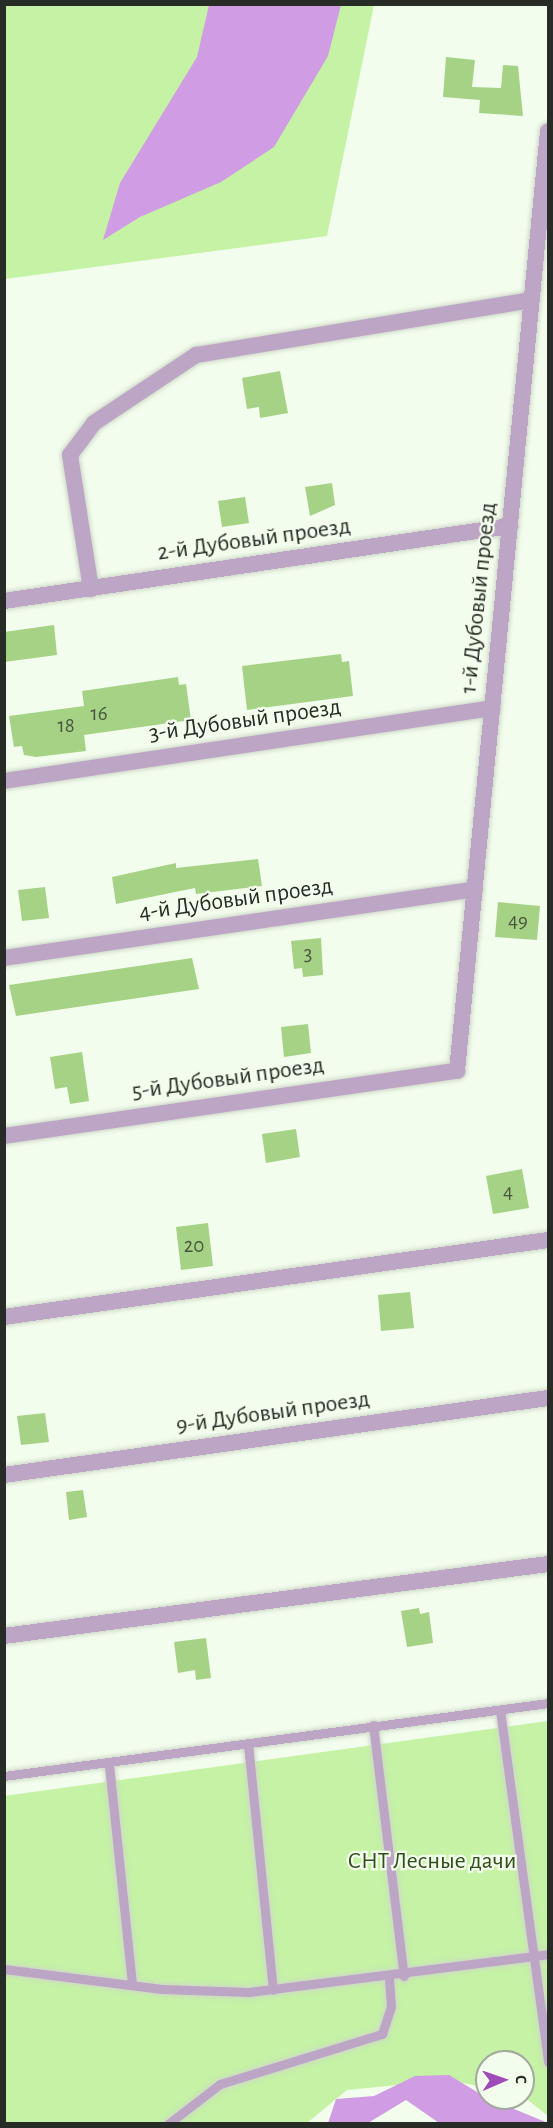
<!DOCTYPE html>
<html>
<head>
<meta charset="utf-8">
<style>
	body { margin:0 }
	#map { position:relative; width:553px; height:2128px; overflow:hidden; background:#f3fded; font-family:"Alegreya Sans",sans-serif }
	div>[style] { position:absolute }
	.green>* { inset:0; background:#c5f2a5 }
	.water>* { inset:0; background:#d09ce3 }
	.building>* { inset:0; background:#a5d285 }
	.roads { filter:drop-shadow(0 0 2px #ced7c9) drop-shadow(0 0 2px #ced7c9) }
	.service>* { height:9px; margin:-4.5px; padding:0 4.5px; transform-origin:4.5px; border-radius:4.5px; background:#bda6c5 }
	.minor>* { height:16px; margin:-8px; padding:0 8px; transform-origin:8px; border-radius:8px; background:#bda6c5 }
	span { translate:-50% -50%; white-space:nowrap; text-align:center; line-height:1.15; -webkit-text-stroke:4.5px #f3fded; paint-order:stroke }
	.number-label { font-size:21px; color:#47563e }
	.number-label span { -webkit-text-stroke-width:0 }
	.street-label { font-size:24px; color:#282c26 }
	.park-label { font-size:24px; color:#324f1a }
	.frame { position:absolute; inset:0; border:6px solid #282c26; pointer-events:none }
	.north { position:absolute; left:475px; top:2050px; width:60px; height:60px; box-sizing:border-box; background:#f3fded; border:2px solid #a2a99d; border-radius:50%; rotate:88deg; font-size:16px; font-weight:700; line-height:24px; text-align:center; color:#282c26 }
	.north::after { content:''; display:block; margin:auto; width:21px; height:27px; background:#9f4bba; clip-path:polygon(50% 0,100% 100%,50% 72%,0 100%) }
</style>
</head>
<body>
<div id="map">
	<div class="green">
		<i style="clip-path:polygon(4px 5px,374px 5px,327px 236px,5px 279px)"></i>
		<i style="clip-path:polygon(548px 1721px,548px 2116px,523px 2096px,523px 2062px,487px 2062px,487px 2088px,449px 2080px,347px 2090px,307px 2123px,5px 2123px,4px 1796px)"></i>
	</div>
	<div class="water">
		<i style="clip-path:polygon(209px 5px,341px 5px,328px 56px,274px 147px,221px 182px,140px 217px,103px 240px,120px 183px,197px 57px)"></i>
		<i style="clip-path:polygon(449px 2075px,487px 2098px,548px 2123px,439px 2123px,406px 2100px,368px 2123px,328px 2123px,336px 2099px,374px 2096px,415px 2076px)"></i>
	</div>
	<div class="building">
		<i style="clip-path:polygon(446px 57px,475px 60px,472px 87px,501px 88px,503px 65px,518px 66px,523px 116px,479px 113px,480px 100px,443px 97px)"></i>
		<i style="clip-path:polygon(280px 371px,288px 413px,260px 418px,259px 407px,247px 409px,242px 378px)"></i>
		<i style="clip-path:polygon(332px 483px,335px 505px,310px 516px,305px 487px)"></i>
		<i style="clip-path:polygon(245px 497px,249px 523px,222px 527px,218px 501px)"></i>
		<i style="clip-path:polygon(54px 625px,57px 655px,4px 662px,4px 632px)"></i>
		<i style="clip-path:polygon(341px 654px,342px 662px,349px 661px,353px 696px,247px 710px,242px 666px)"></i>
		<i style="clip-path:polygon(178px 677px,179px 685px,186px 684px,191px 720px,84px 735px,86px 751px,36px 757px,24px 755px,22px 746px,14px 747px,9px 716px,84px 706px,82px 691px)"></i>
		<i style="clip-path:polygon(258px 859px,262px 886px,196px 894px,195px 888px,116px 904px,112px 877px,176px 863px,176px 868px)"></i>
		<i style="clip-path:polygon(45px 887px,49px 918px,22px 921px,18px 890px)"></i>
		<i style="clip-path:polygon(498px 902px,540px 906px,537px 940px,495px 937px)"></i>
		<i style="clip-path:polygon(321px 938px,323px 975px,303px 977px,302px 968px,294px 969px,291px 941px)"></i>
		<i style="clip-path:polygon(192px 958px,199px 989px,16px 1016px,9px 985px)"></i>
		<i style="clip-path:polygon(308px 1024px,311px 1053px,284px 1057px,281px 1027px)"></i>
		<i style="clip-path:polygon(82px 1052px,89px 1101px,70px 1104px,67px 1087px,55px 1089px,50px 1057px)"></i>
		<i style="clip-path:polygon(296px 1129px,300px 1157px,266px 1163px,262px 1134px)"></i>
		<i style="clip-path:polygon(522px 1169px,529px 1208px,493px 1214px,486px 1176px)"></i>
		<i style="clip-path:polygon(208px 1223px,213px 1266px,181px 1270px,176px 1227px)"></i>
		<i style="clip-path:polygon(410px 1292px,414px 1328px,381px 1331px,378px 1295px)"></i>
		<i style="clip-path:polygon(45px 1413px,49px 1442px,21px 1445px,17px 1416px)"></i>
		<i style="clip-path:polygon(83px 1490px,87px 1517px,69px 1520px,66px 1492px)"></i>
		<i style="clip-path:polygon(419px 1608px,420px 1614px,429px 1612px,433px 1643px,407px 1647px,401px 1611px)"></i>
		<i style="clip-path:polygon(206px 1638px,211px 1678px,196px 1680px,195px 1670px,178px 1673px,174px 1642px)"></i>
	</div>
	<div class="roads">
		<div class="service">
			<i style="left:500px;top:1710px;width:355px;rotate:82.2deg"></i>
			<i style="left:373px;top:1725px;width:253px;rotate:83deg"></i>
			<i style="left:248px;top:1744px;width:247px;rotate:84.2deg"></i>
			<i style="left:109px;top:1765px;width:220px;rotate:84deg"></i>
			<i style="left:4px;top:1776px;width:549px;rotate:-7.64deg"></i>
			<i style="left:4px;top:1969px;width:159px;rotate:7.2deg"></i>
			<i style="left:162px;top:1989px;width:87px;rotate:2deg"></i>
			<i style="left:249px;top:1992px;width:301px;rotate:-7.2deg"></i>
			<i style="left:168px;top:2124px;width:66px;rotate:-37.6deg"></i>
			<i style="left:220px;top:2084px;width:170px;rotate:-17.2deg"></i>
			<i style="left:382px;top:2034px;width:28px;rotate:-72deg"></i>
			<i style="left:391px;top:2007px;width:29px;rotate:-94deg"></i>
		</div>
		<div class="minor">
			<i style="left:91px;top:589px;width:136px;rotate:-98.9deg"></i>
			<i style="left:70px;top:455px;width:40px;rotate:-53deg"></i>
			<i style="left:94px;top:423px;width:123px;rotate:-33.7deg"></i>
			<i style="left:196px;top:355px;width:340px;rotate:-9.3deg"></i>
			<i style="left:4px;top:601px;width:512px;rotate:-8.43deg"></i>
			<i style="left:4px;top:781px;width:494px;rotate:-8.5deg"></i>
			<i style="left:4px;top:958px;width:476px;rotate:-8.3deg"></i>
			<i style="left:4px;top:1136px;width:458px;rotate:-8.2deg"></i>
			<i style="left:457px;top:1071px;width:944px;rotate:-84.47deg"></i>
			<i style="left:4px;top:1317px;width:549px;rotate:-8.06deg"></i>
			<i style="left:4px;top:1475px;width:549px;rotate:-8.06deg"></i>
			<i style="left:4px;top:1636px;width:549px;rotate:-7.54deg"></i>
		</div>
	</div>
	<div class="number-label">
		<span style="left:99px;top:714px">16</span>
		<span style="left:66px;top:726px">18</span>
		<span style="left:518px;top:921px">49</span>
		<span style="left:308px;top:954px">3</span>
		<span style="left:508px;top:1192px">4</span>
		<span style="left:194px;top:1246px">20</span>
	</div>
	<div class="street-label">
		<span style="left:254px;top:540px;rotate:-8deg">2-й Дубовый проезд</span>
		<span style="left:479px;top:598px;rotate:-84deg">1-й Дубовый проезд</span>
		<span style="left:245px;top:721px;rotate:-8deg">3-й Дубовый проезд</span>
		<span style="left:236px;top:900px;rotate:-8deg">4-й Дубовый проезд</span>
		<span style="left:228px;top:1079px;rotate:-8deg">5-й Дубовый проезд</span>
		<span style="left:273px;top:1413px;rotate:-8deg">9-й Дубовый проезд</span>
	</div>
	<div class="park-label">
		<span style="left:432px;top:1862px">СНТ Лесные дачи</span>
	</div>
	<div class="frame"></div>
	<div class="north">С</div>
</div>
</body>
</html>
